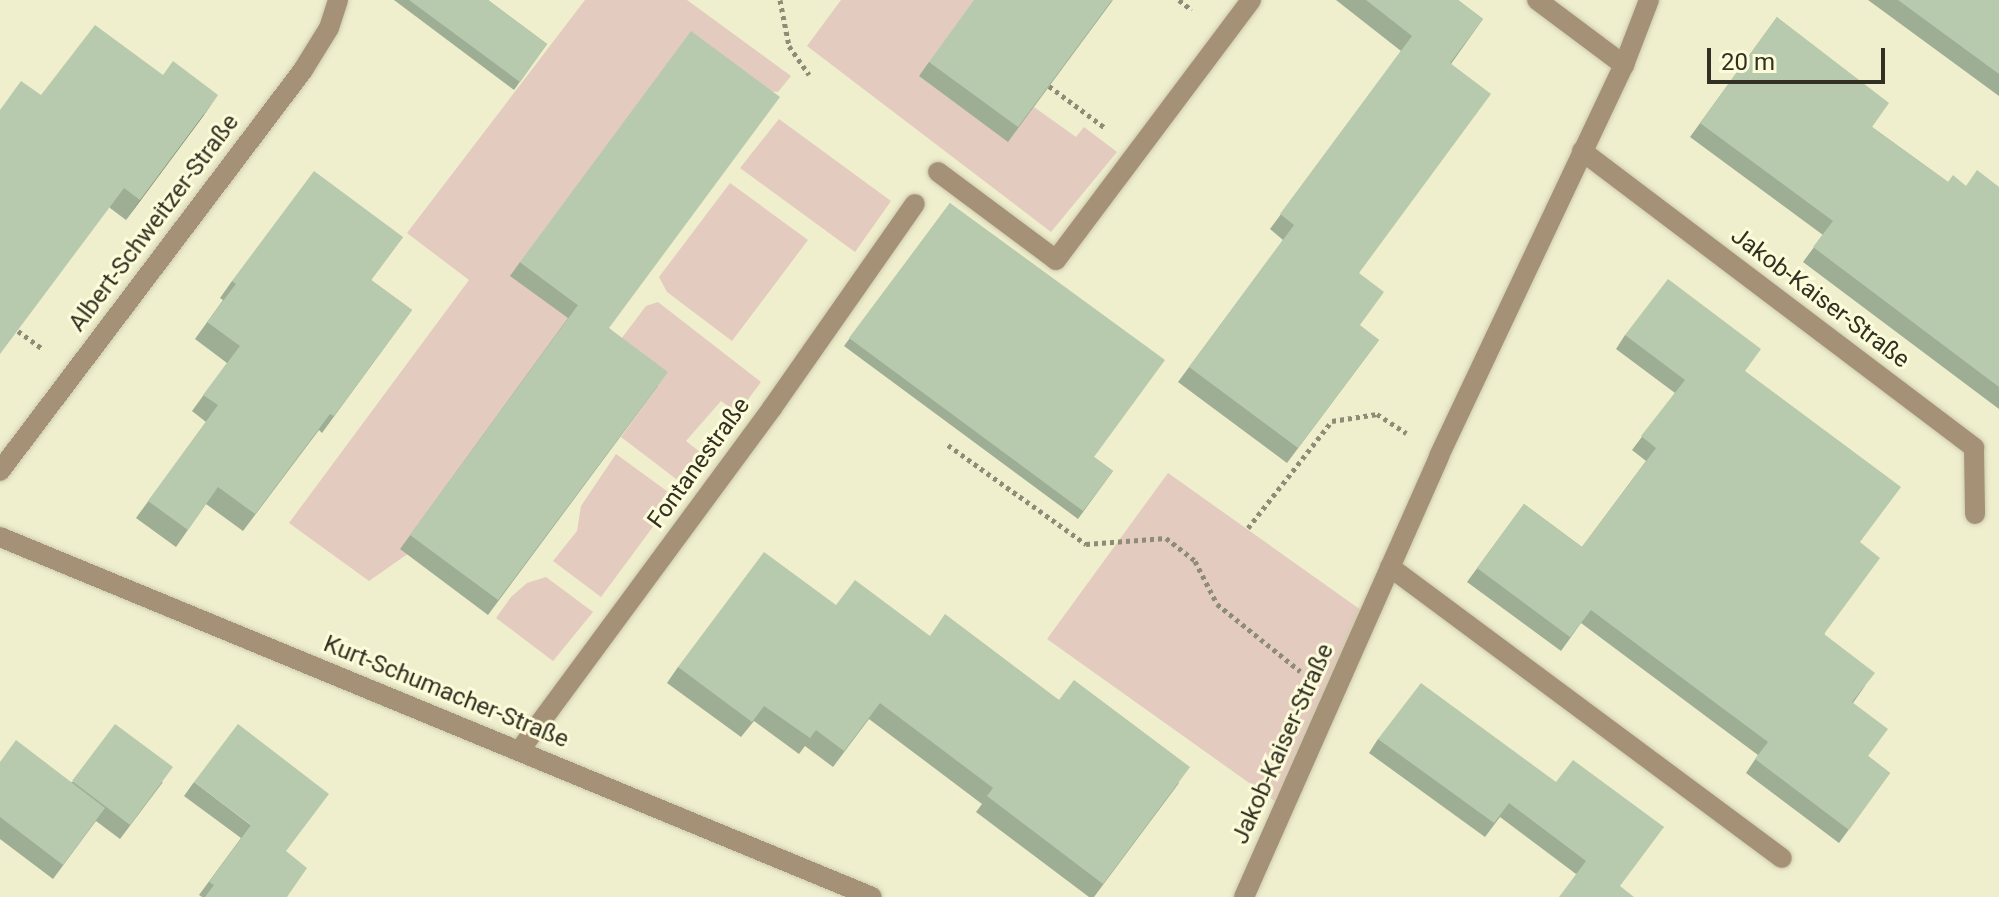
<!DOCTYPE html>
<html>
<head>
<meta charset="utf-8">
<style>
	body { margin:0 }
	#map { position:relative; width:1999px; height:897px; overflow:hidden; background:#efeecd; font-family:Roboto,sans-serif }
	div>[style] { position:absolute }
	.green>* { inset:0; background:#e4cbbf }
	.path>* { height:5px; margin-top:-2.5px; transform-origin:0; background:repeating-linear-gradient(90deg,#8d8c76 0 4px,transparent 0 8px) }
	.roads { filter:drop-shadow(0 0 2px #cdccae) drop-shadow(0 0 2px #cdccae) }
	.minor>* { height:20px; margin:-10px; padding:0 10px; transform-origin:10px; border-radius:10px; background:#a59175 }
	.wall>* { inset:0; background:#9dae95 }
	.shaded-wall>* { inset:0; background:#808d79 }
	.building>* { inset:0; background:#b7caad }
	span { translate:-50% -50%; white-space:nowrap; text-align:center; line-height:1.15; -webkit-text-stroke:6px #fdfcda; paint-order:stroke }
	.street-label { font-size:24px; color:#313023 }
	.scale { position:absolute; left:1707px; top:48px; width:178px; height:36px; box-sizing:border-box; border:4px solid #313023; border-top:0; padding-left:10px; font-size:24px; line-height:28px; white-space:nowrap; color:#313023; -webkit-text-stroke:6px #fdfcda; paint-order:stroke }
</style>
</head>
<body>
<div id="map">
	<div class="green">
		<i style="clip-path:polygon(585px 0,687px 0,791px 76px,778px 92px,741px 89px,578px 326px,409px 553px,369px 581px,289px 523px,469px 280px,407px 233px)"></i>
		<i style="clip-path:polygon(841px 0,980px 0,928px 80px,918px 75px,1008px 141px,1034px 107px,1076px 137px,1084px 127px,1117px 152px,1051px 232px,807px 46px)"></i>
		<i style="clip-path:polygon(779px 119px,891px 201px,855px 252px,740px 168px)"></i>
		<i style="clip-path:polygon(730px 183px,808px 240px,732px 341px,667px 292px,659px 277px)"></i>
		<i style="clip-path:polygon(658px 302px,761px 382px,738px 413px,721px 401px,686px 441px,705px 456px,684px 485px,621px 437px,658px 386px,612px 351px,646px 306px)"></i>
		<i style="clip-path:polygon(616px 454px,675px 497px,601px 597px,553px 561px,577px 531px,581px 506px)"></i>
		<i style="clip-path:polygon(1168px 473px,1368px 615px,1283px 807px,1047px 639px)"></i>
		<i style="clip-path:polygon(546px 577px,593px 612px,553px 661px,496px 618px,511px 597px,527px 583px)"></i>
	</div>
	<div class="path">
		<i style="left:780px;top:0;width:47px;rotate:78.9deg"></i>
		<i style="left:789px;top:46px;width:35px;rotate:55deg"></i>
		<i style="left:1179px;top:0;width:16px;rotate:38deg"></i>
		<i style="left:1049px;top:86px;width:69px;rotate:36.7deg"></i>
		<i style="left:18px;top:331px;width:29px;rotate:36deg"></i>
		<i style="left:948px;top:445px;width:170px;rotate:35.7deg"></i>
		<i style="left:1086px;top:544px;width:80px;rotate:-4.3deg"></i>
		<i style="left:1166px;top:538px;width:37px;rotate:38deg"></i>
		<i style="left:1195px;top:561px;width:48px;rotate:62.9deg"></i>
		<i style="left:1217px;top:604px;width:107px;rotate:38.9deg"></i>
		<i style="left:1248px;top:528px;width:136px;rotate:-51.9deg"></i>
		<i style="left:1332px;top:421px;width:46px;rotate:-8.8deg"></i>
		<i style="left:1377px;top:414px;width:35px;rotate:33deg"></i>
	</div>
	<div class="roads">
		<div class="minor">
			<i style="left:1537px;top:0;width:109px;rotate:36.8deg"></i>
			<i style="left:1582px;top:151px;width:492px;rotate:37.1deg"></i>
			<i style="left:1974px;top:448px;width:66px;rotate:89.1deg"></i>
			<i style="left:938px;top:172px;width:147px;rotate:36.7deg"></i>
			<i style="left:1056px;top:260px;width:325px;rotate:-53.1deg"></i>
			<i style="left:0;top:471px;width:503px;rotate:-52.92deg"></i>
			<i style="left:303px;top:70px;width:49px;rotate:-58.2deg"></i>
			<i style="left:329px;top:28px;width:29px;rotate:-72deg"></i>
			<i style="left:0;top:537px;width:943px;rotate:22.43deg"></i>
			<i style="left:1390px;top:567px;width:488px;rotate:36.6deg"></i>
			<i style="left:520px;top:750px;width:425px;rotate:-53.6deg"></i>
			<i style="left:772px;top:408px;width:249px;rotate:-55deg"></i>
			<i style="left:1244px;top:897px;width:482px;rotate:-66.1deg"></i>
			<i style="left:1439px;top:456px;width:433px;rotate:-64.7deg"></i>
			<i style="left:1624px;top:65px;width:70px;rotate:-69deg"></i>
		</div>
	</div>
	<div class="wall">
		<i style="clip-path:polygon(394px 0,488px 0,547px 44px,514px 90px)"></i>
		<i style="clip-path:polygon(1113px 0,1008px 142px,919px 76px,929px 62px)"></i>
		<i style="clip-path:polygon(1336px 0,1458px 0,1483px 19px,1451px 64px,1359px 273px,1360px 326px,1379px 340px,1287px 463px,1178px 382px,1283px 240px,1270px 229px,1401px 51px)"></i>
		<i style="clip-path:polygon(1868px 0,1999px 0,1999px 96px)"></i>
		<i style="clip-path:polygon(1777px 17px,1872px 127px,1948px 182px,1966px 186px,1999px 187px,1999px 409px,1803px 262px,1823px 235px,1690px 137px)"></i>
		<i style="clip-path:polygon(163px 75px,204px 115px,126px 220px,110px 208px,41px 95px)"></i>
		<i style="clip-path:polygon(950px 203px,1094px 457px,1113px 471px,1078px 519px,844px 346px)"></i>
		<i style="clip-path:polygon(403px 237px,371px 280px,412px 310px,322px 433px,319px 430px,243px 531px,206px 504px,176px 547px,136px 518px,206px 422px,192px 411px,227px 363px,195px 339px,223px 300px,220px 298px,232px 281px)"></i>
		<i style="clip-path:polygon(520px 262px,609px 328px,658px 386px,488px 615px,400px 549px,568px 318px,510px 276px)"></i>
		<i style="clip-path:polygon(1625px 335px,1745px 371px,1860px 543px,1824px 635px,1865px 686px,1853px 703px,1868px 756px,1890px 773px,1839px 843px,1746px 773px,1758px 755px,1581px 623px,1561px 651px,1467px 582px,1524px 504px,1582px 547px,1646px 461px,1632px 450px,1675px 393px,1616px 349px)"></i>
		<i style="clip-path:polygon(836px 605px,930px 636px,1059px 700px,1179px 783px,1094px 897px,1089px 897px,976px 812px,982px 804px,869px 719px,833px 767px,805px 746px,799px 754px,754px 721px,741px 737px,667px 683px,678px 667px)"></i>
		<i style="clip-path:polygon(1378px 739px,1556px 782px,1664px 827px,1576px 874px,1500px 817px,1485px 837px,1369px 753px)"></i>
		<i style="clip-path:polygon(0 762px,71px 782px,163px 782px,120px 839px,96px 821px,53px 879px,0 839px)"></i>
		<i style="clip-path:polygon(194px 782px,286px 852px,287px 897px,202px 897px,199px 895px,241px 838px,184px 796px)"></i>
	</div>
	<div class="shaded-wall">
		<i style="clip-path:polygon(218px 95px,204px 115px,126px 220px,140px 200px)"></i>
	</div>
	<div class="building">
		<i style="clip-path:polygon(409px 0,488px 0,547px 44px,520px 82px)"></i>
		<i style="clip-path:polygon(974px 0,1112px 0,1018px 127px,929px 62px)"></i>
		<i style="clip-path:polygon(1366px 0,1458px 0,1483px 19px,1450px 63px,1491px 94px,1359px 273px,1384px 292px,1360px 325px,1379px 340px,1298px 448px,1189px 367px,1294px 225px,1280px 214px,1412px 36px)"></i>
		<i style="clip-path:polygon(1898px 0,1999px 0,1999px 74px)"></i>
		<i style="clip-path:polygon(1777px 17px,1889px 103px,1872px 127px,1948px 182px,1953px 175px,1966px 186px,1977px 170px,1999px 187px,1999px 387px,1813px 247px,1833px 221px,1700px 123px)"></i>
		<i style="clip-path:polygon(95px 25px,163px 75px,173px 61px,218px 95px,140px 200px,124px 188px,0 354px,0 110px,21px 81px,41px 95px)"></i>
		<i style="clip-path:polygon(691px 31px,780px 97px,609px 328px,520px 262px)"></i>
		<i style="clip-path:polygon(314px 171px,403px 237px,371px 280px,412px 310px,334px 416px,330px 414px,255px 514px,218px 487px,188px 530px,148px 501px,218px 405px,203px 395px,240px 346px,207px 322px,236px 284px,232px 281px)"></i>
		<i style="clip-path:polygon(950px 203px,1165px 360px,1094px 457px,1113px 471px,1083px 511px,849px 338px)"></i>
		<i style="clip-path:polygon(1668px 279px,1761px 349px,1745px 371px,1901px 487px,1860px 542px,1880px 558px,1824px 634px,1875px 673px,1852px 702px,1888px 729px,1868px 756px,1890px 773px,1849px 830px,1755px 759px,1768px 742px,1591px 610px,1570px 637px,1477px 568px,1524px 504px,1582px 547px,1656px 448px,1641px 436px,1685px 380px,1625px 335px)"></i>
		<i style="clip-path:polygon(578px 305px,668px 372px,498px 600px,410px 535px)"></i>
		<i style="clip-path:polygon(764px 552px,836px 605px,855px 580px,930px 636px,945px 614px,1059px 700px,1074px 680px,1190px 767px,1103px 884px,987px 796px,993px 788px,880px 703px,844px 751px,816px 730px,810px 738px,764px 706px,752px 722px,678px 667px)"></i>
		<i style="clip-path:polygon(1421px 683px,1556px 782px,1573px 760px,1664px 827px,1620px 886px,1634px 897px,1559px 897px,1586px 861px,1509px 803px,1494px 823px,1378px 739px)"></i>
		<i style="clip-path:polygon(115px 724px,173px 767px,130px 825px,72px 781px)"></i>
		<i style="clip-path:polygon(238px 724px,329px 794px,286px 851px,307px 868px,287px 897px,205px 897px,214px 885px,209px 882px,251px 825px,194px 782px)"></i>
		<i style="clip-path:polygon(16px 740px,105px 808px,63px 865px,0 817px,0 762px)"></i>
	</div>
	<div class="street-label">
		<span style="left:154px;top:223px;rotate:-53deg">Albert-Schweitzer-Straße</span>
		<span style="left:1820px;top:298px;rotate:37deg">Jakob-Kaiser-Straße</span>
		<span style="left:699px;top:463px;rotate:-54deg">Fontanestraße</span>
		<span style="left:446px;top:692px;rotate:22deg">Kurt-Schumacher-Straße</span>
		<span style="left:1283px;top:744px;rotate:-66deg">Jakob-Kaiser-Straße</span>
	</div>
	<div class="scale">20 m</div>
</div>
</body>
</html>
